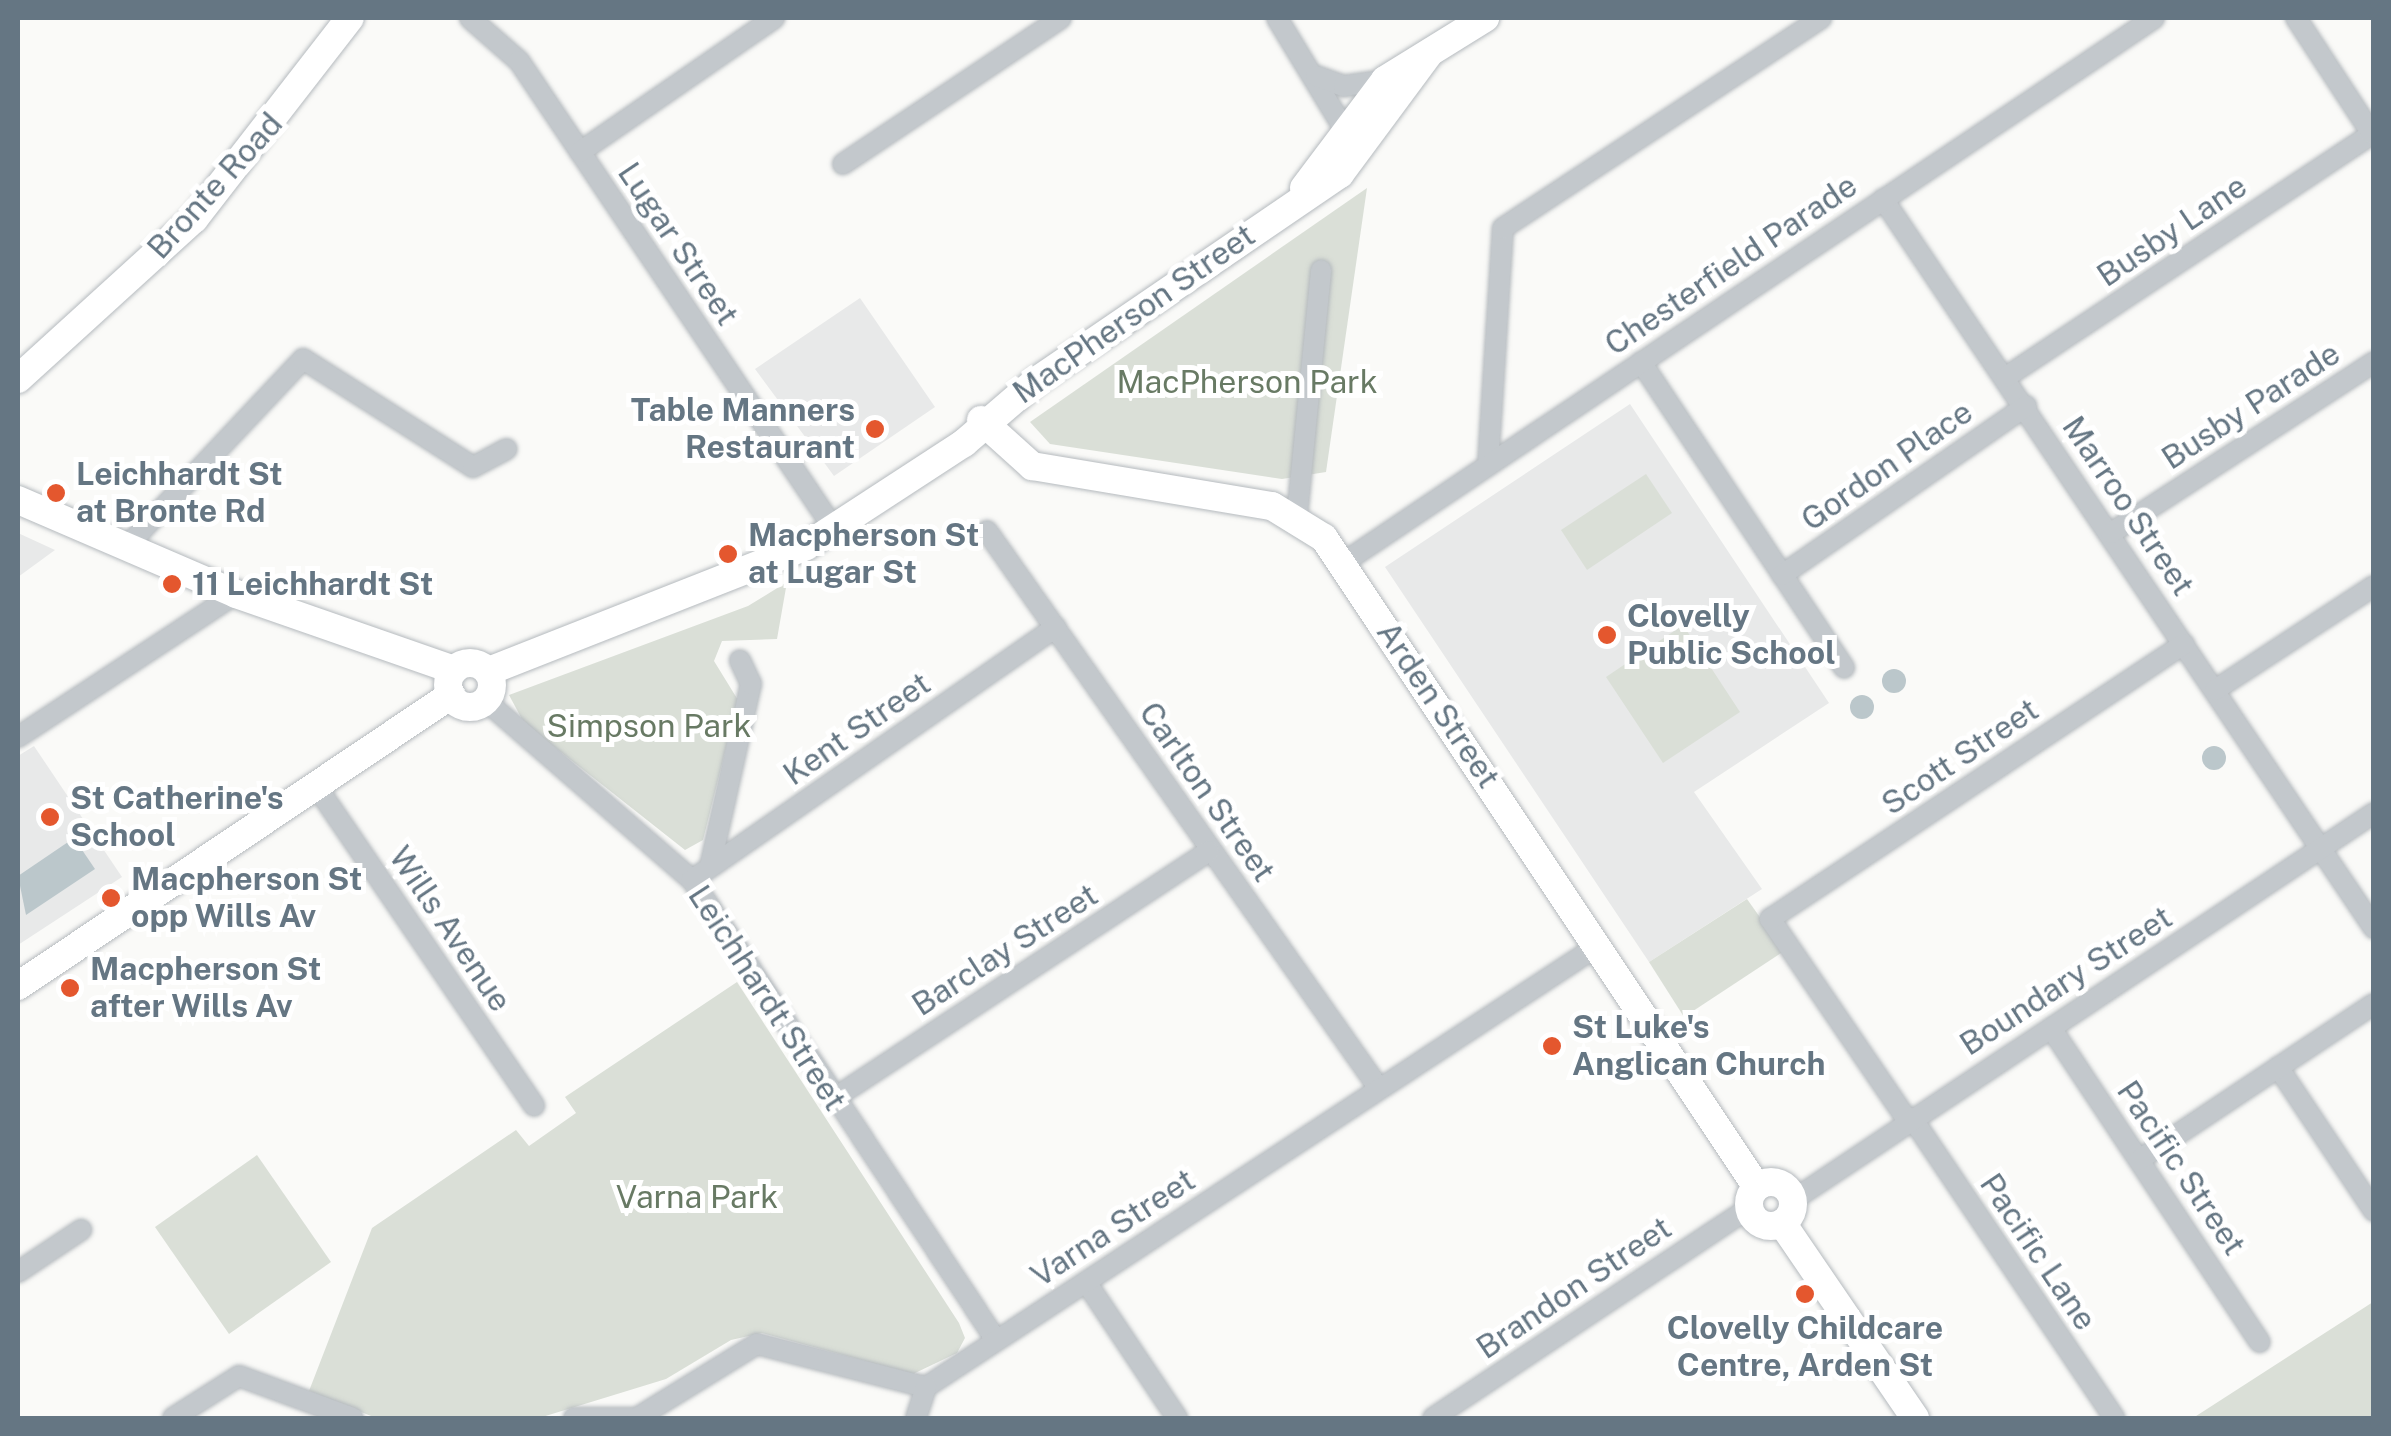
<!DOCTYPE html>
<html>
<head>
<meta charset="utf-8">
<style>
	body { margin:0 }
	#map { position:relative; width:2391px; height:1436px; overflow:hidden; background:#fafaf8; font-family:"Public Sans",sans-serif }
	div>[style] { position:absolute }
	.built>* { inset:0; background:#e8e9e9 }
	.green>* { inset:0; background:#dadfd7 }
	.water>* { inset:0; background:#bbc7cb }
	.round { border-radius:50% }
	.roads { filter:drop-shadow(0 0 2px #b5babe) drop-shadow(0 0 2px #b5babe) }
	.minor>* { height:20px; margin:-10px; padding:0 10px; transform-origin:10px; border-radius:10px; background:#c3c8cc }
	.major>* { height:28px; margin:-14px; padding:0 14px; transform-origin:14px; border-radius:14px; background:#fff }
	.major>.ring { margin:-14px; padding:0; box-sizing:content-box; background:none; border:28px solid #fff; border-radius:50% }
	.dots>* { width:28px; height:28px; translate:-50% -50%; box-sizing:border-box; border:5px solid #fff; border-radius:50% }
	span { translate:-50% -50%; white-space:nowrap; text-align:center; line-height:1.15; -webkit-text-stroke:10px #fff; paint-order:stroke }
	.street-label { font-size:32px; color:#657683 }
	.park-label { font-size:32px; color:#687a64 }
	.poi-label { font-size:32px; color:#657683; font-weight:700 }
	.right { translate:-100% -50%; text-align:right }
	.left { translate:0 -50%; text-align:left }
	.frame { position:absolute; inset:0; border:20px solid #657683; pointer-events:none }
</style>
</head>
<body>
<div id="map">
	<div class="built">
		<i style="clip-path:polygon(860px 298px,935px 407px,834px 476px,755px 369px)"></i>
		<i style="clip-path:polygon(1630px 404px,1829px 703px,1694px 792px,1762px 889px,1649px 962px,1385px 567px)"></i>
		<i style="clip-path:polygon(18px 533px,55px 550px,18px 577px)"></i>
		<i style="clip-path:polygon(34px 746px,122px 877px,18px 945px,18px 756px)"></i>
	</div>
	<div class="green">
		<i style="clip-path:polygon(1367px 188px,1326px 472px,1282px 479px,1050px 444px,1030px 422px)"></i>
		<i style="clip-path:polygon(1646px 474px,1672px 513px,1587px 570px,1561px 530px)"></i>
		<i style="clip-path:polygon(787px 582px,777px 639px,722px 641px,714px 661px,738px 700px,703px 840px,685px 850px,524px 723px,509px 695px,748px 606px)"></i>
		<i style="clip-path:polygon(1683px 625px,1740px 712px,1663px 763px,1606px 677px)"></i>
		<i style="clip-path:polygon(1747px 899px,1784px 951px,1684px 1017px,1649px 962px)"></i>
		<i style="clip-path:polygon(737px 982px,959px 1323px,965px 1338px,957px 1353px,913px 1374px,762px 1333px,731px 1340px,666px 1379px,539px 1418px,376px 1418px,309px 1391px,372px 1228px,516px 1130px,529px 1146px,576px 1113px,565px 1097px)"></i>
		<i style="clip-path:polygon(257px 1155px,331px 1262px,229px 1334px,155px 1227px)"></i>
		<i style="clip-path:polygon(2373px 1302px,2373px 1418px,2193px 1418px)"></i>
	</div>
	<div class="water">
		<i class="round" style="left:1882px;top:669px;width:24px;height:24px"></i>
		<i class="round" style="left:1850px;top:695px;width:24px;height:24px"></i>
		<i class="round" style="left:2202px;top:746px;width:24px;height:24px"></i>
		<i style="clip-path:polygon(74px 838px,95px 869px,26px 915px,18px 876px)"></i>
	</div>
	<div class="roads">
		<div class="minor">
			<i style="left:470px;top:18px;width:65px;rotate:41.3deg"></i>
			<i style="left:519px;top:61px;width:546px;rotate:56.05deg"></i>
			<i style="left:1277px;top:18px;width:133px;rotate:58.8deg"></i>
			<i style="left:1316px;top:76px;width:30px;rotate:20deg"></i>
			<i style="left:1344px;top:86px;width:41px;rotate:-8.3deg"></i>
			<i style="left:580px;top:152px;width:236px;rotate:-34.6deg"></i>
			<i style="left:843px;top:164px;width:262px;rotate:-33.8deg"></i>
			<i style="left:1883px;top:199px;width:879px;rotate:56.04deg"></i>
			<i style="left:1641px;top:362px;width:367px;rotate:56.4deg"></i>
			<i style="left:2006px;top:377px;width:439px;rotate:-33.6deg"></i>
			<i style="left:2372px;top:134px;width:139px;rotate:-123.2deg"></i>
			<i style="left:1488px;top:465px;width:237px;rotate:-86.4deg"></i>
			<i style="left:1503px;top:228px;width:381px;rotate:-33.4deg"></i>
			<i style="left:1297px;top:516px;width:247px;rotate:-84.4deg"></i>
			<i style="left:987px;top:531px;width:680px;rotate:54.88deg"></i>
			<i style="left:2111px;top:533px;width:314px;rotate:-33deg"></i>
			<i style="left:127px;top:546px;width:257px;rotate:-46.7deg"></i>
			<i style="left:303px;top:359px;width:201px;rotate:32.4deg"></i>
			<i style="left:473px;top:467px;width:38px;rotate:-28deg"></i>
			<i style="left:1343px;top:563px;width:977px;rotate:-33.9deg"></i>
			<i style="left:1782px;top:575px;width:297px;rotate:-34.7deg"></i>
			<i style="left:2215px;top:690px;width:190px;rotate:-33.2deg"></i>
			<i style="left:486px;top:701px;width:273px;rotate:41deg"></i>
			<i style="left:692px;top:880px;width:551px;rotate:56.54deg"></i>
			<i style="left:18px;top:737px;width:261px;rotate:-33.3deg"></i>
			<i style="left:316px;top:786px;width:387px;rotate:55.7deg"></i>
			<i style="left:710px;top:867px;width:188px;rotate:-77.4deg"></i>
			<i style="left:751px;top:684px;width:26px;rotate:-115deg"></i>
			<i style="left:692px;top:880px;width:443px;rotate:-34.8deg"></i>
			<i style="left:2051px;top:1028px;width:377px;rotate:56.4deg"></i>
			<i style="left:2278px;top:1067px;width:173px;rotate:56.3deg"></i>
			<i style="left:833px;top:1099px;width:450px;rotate:-33.4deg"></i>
			<i style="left:1912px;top:1118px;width:362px;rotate:56deg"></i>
			<i style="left:1908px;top:1121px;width:245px;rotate:-124.3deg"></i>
			<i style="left:1770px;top:919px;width:497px;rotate:-33.6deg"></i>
			<i style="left:2139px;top:1160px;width:282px;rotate:-33.6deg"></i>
			<i style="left:1793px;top:1200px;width:698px;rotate:-33.67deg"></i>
			<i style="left:18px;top:1272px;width:76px;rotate:-33.7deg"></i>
			<i style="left:1086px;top:1282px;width:164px;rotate:56.2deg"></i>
			<i style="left:926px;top:1387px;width:805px;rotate:-33.3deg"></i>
			<i style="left:173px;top:1418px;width:78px;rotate:-32.5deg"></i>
			<i style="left:239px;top:1376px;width:121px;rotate:20.2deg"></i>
			<i style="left:574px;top:1418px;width:58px"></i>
			<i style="left:637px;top:1418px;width:141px;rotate:-31.7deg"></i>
			<i style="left:757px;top:1344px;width:174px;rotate:14.3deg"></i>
			<i style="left:916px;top:1418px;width:33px;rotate:-72deg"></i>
			<i style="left:1433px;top:1418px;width:379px;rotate:-33.6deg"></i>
		</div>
		<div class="major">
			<i style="left:1304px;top:188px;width:135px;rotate:-53.1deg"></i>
			<i style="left:1385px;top:80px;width:118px;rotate:-31.8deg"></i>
			<i style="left:18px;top:379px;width:238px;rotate:-42.3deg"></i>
			<i style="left:194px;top:219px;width:254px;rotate:-52.2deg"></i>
			<i style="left:981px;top:420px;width:69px;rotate:42deg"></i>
			<i style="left:1032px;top:466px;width:243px;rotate:9.5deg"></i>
			<i style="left:1272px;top:506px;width:61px;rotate:31.6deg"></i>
			<i style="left:1324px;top:538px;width:780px;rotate:56.29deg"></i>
			<i style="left:18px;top:500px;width:237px;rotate:23.3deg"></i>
			<i style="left:236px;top:594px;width:231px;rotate:19.2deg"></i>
			<i class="ring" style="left:448px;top:663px;width:16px;height:16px"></i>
			<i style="left:489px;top:671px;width:341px;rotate:-21.5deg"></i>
			<i style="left:806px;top:546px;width:189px;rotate:-33.1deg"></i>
			<i style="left:964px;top:443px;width:94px;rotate:-40.7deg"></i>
			<i style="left:1035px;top:382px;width:369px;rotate:-34.3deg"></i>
			<i style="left:1340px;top:174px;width:148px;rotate:-53.5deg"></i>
			<i style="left:18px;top:986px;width:522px;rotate:-33.9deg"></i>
			<i class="ring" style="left:1749px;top:1182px;width:16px;height:16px"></i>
			<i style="left:1782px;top:1223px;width:236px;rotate:55.7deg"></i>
		</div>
	</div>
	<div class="dots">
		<i style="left:875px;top:429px;background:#e4572e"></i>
		<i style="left:56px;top:493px;background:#e4572e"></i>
		<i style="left:728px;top:554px;background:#e4572e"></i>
		<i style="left:172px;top:584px;background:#e4572e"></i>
		<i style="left:1607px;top:635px;background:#e4572e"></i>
		<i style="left:50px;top:817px;background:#e4572e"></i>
		<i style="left:111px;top:898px;background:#e4572e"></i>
		<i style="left:70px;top:988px;background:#e4572e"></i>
		<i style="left:1552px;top:1046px;background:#e4572e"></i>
		<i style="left:1805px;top:1294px;background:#e4572e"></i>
	</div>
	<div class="street-label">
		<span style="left:215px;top:186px;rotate:-48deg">Bronte Road</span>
		<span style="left:2172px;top:231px;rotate:-34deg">Busby Lane</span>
		<span style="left:678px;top:244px;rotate:56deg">Lugar Street</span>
		<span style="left:1731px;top:265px;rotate:-34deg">Chesterfield Parade</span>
		<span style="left:1134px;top:314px;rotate:-35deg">MacPherson Street</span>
		<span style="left:2251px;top:406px;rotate:-33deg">Busby Parade</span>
		<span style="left:1887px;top:466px;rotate:-35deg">Gordon Place</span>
		<span style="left:2128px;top:506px;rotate:56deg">Marroo Street</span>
		<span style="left:1438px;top:705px;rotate:56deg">Arden Street</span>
		<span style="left:857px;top:729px;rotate:-35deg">Kent Street</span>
		<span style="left:1960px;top:757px;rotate:-34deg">Scott Street</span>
		<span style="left:1207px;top:792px;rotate:55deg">Carlton Street</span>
		<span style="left:450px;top:929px;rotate:56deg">Wills Avenue</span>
		<span style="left:1005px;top:950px;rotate:-33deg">Barclay Street</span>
		<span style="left:2066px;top:981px;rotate:-33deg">Boundary Street</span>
		<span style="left:767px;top:998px;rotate:57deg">Leichhardt Street</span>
		<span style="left:2181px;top:1168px;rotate:56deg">Pacific Street</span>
		<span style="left:1113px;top:1228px;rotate:-33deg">Varna Street</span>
		<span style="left:2038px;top:1252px;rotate:56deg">Pacific Lane</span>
		<span style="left:1574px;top:1288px;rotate:-34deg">Brandon Street</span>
	</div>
	<div class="park-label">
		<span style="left:1247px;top:382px">MacPherson Park</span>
		<span style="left:649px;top:726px">Simpson Park</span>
		<span style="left:697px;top:1197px">Varna Park</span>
	</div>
	<div class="poi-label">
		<span class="right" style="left:855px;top:429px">Table Manners<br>Restaurant</span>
		<span class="left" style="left:76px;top:493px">Leichhardt St<br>at Bronte Rd</span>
		<span class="left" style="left:748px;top:554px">Macpherson St<br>at Lugar St</span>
		<span class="left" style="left:192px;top:584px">11 Leichhardt St</span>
		<span class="left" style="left:1627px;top:635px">Clovelly<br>Public School</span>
		<span class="left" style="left:70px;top:817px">St Catherine's<br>School</span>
		<span class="left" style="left:131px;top:898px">Macpherson St<br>opp Wills Av</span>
		<span class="left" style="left:90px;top:988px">Macpherson St<br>after Wills Av</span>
		<span class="left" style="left:1572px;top:1046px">St Luke's<br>Anglican Church</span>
		<span style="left:1805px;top:1347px">Clovelly Childcare<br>Centre, Arden St</span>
	</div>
	<div class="frame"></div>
</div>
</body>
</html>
